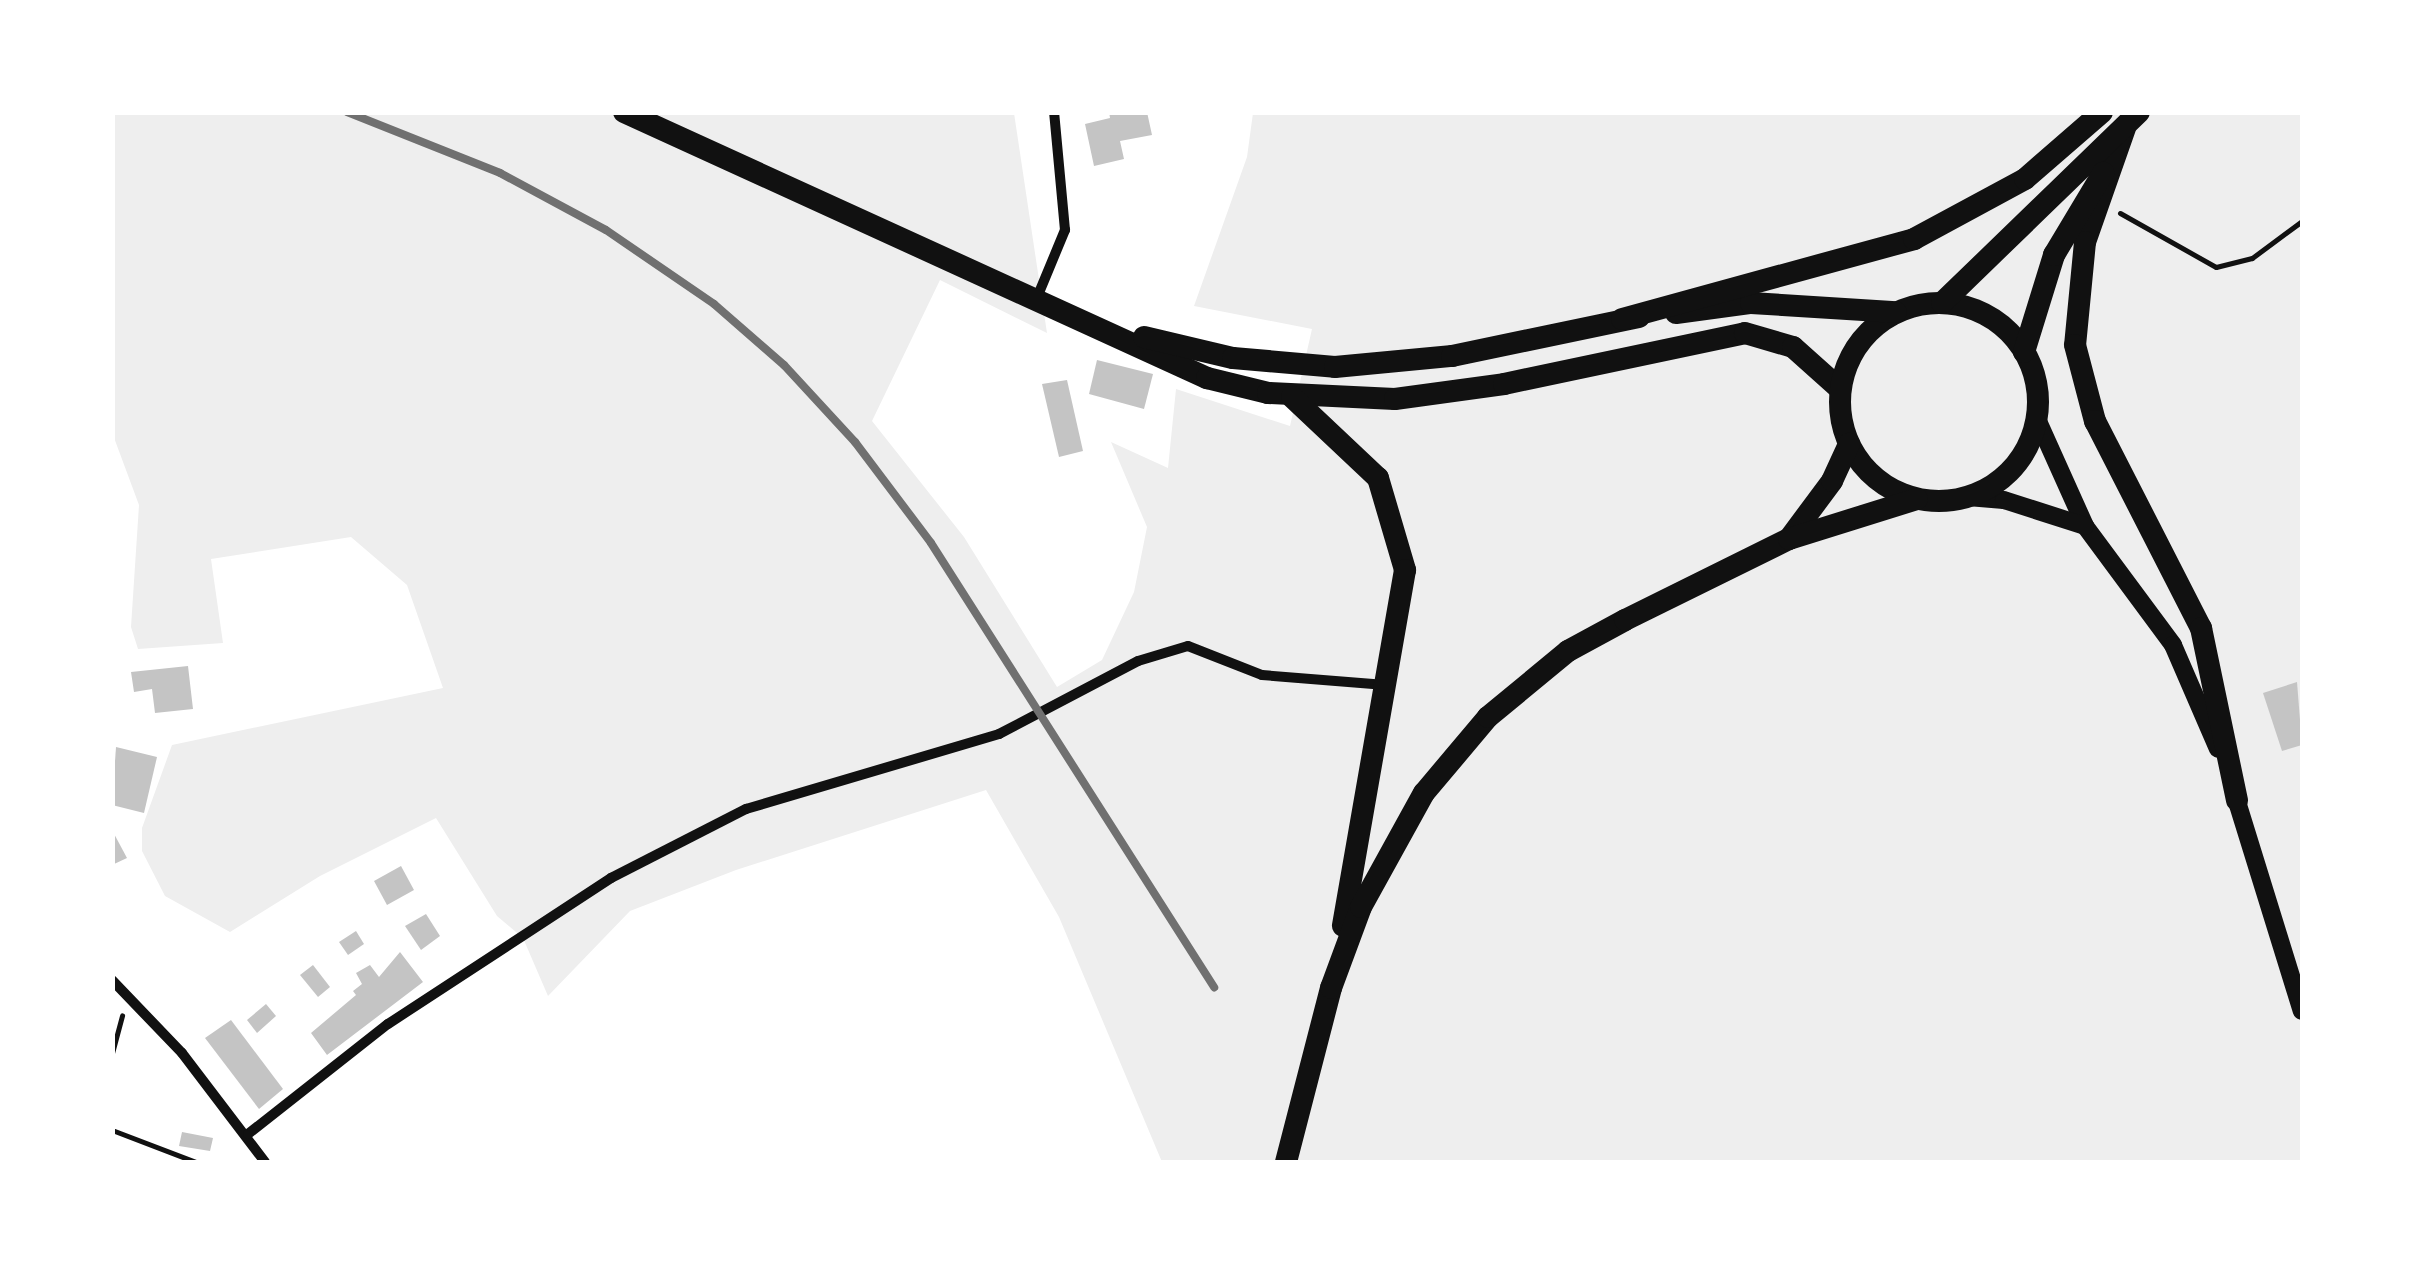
<!DOCTYPE html>
<html>
<head>
<meta charset="utf-8">
<style>
	body { margin:0 }
	#map { position:relative; width:2415px; height:1275px; overflow:hidden; background:#fff; font-family:"Work Sans",sans-serif }
	div>[style] { position:absolute }
	.green>* { inset:0; background:#eee }
	.building>* { inset:0; background:#c4c4c4 }
	.path>* { height:5px; margin:-2.5px; padding:0 2.5px; transform-origin:2.5px; border-radius:2.5px; background:#111 }
	.minor>* { height:10px; margin:-5px; padding:0 5px; transform-origin:5px; border-radius:5px; background:#111 }
	.tertiary>* { height:18px; margin:-9px; padding:0 9px; transform-origin:9px; border-radius:9px; background:#111 }
	.primary>* { height:22px; margin:-11px; padding:0 11px; transform-origin:11px; border-radius:11px; background:#111 }
	.primary>.ring { margin:-11px; padding:0; box-sizing:content-box; background:none; border:22px solid #111; border-radius:50% }
	.trunk>* { height:22px; margin:-11px; padding:0 11px; transform-origin:11px; border-radius:11px; background:#111 }
	.rail>* { height:8px; margin:-4px; padding:0 4px; transform-origin:4px; border-radius:4px; background:#707070 }
	span { translate:-50% -50%; white-space:nowrap; text-align:center; line-height:1.15; -webkit-text-stroke:8px #fff; paint-order:stroke }
	.frame { position:absolute; inset:0; border:115px solid #fff; pointer-events:none }
</style>
</head>
<body>
<div id="map">
	<div class="green">
		<i style="clip-path:polygon(113px 113px,1014px 113px,1047px 333px,940px 280px,872px 421px,964px 537px,1057px 687px,1102px 660px,1134px 592px,1147px 527px,1111px 442px,1168px 468px,1176px 389px,1290px 426px,1312px 329px,1194px 306px,1247px 157px,1253px 113px,2302px 113px,2302px 1162px,1162px 1162px,1059px 917px,986px 790px,736px 870px,630px 911px,548px 996px,523px 938px,497px 916px,436px 818px,320px 876px,230px 932px,165px 896px,142px 851px,142px 828px,172px 745px,443px 688px,407px 585px,351px 537px,211px 559px,223px 643px,138px 649px,131px 627px,139px 505px,113px 435px)"></i>
	</div>
	<div class="building">
		<i style="clip-path:polygon(1109px 112px,1147px 112px,1152px 135px,1120px 141px,1124px 159px,1094px 166px,1085px 124px,1110px 118px)"></i>
		<i style="clip-path:polygon(1097px 360px,1153px 374px,1144px 409px,1089px 394px)"></i>
		<i style="clip-path:polygon(1067px 380px,1083px 451px,1059px 457px,1042px 384px)"></i>
		<i style="clip-path:polygon(188px 666px,193px 709px,155px 713px,152px 689px,134px 692px,131px 672px)"></i>
		<i style="clip-path:polygon(2297px 682px,2302px 745px,2282px 751px,2263px 693px)"></i>
		<i style="clip-path:polygon(116px 747px,157px 757px,144px 813px,112px 805px)"></i>
		<i style="clip-path:polygon(112px 830px,127px 858px,112px 865px)"></i>
		<i style="clip-path:polygon(401px 866px,414px 890px,387px 905px,374px 881px)"></i>
		<i style="clip-path:polygon(426px 914px,440px 936px,421px 950px,405px 926px)"></i>
		<i style="clip-path:polygon(356px 931px,364px 944px,348px 955px,339px 942px)"></i>
		<i style="clip-path:polygon(400px 952px,423px 982px,327px 1055px,311px 1033px,356px 995px,353px 991px,362px 984px,356px 973px,370px 965px,379px 977px)"></i>
		<i style="clip-path:polygon(313px 965px,330px 987px,318px 997px,300px 975px)"></i>
		<i style="clip-path:polygon(266px 1004px,276px 1016px,257px 1033px,247px 1020px)"></i>
		<i style="clip-path:polygon(231px 1020px,283px 1089px,259px 1109px,205px 1038px)"></i>
		<i style="clip-path:polygon(182px 1132px,213px 1138px,210px 1151px,179px 1146px)"></i>
	</div>
	<div class="path">
		<i style="left:2120px;top:213px;width:110px;rotate:29.4deg"></i>
		<i style="left:2216px;top:267px;width:37px;rotate:-14deg"></i>
		<i style="left:2252px;top:258px;width:62px;rotate:-36.5deg"></i>
		<i style="left:112px;top:1053px;width:39px;rotate:-75deg"></i>
		<i style="left:112px;top:1130px;width:90px;rotate:20.9deg"></i>
	</div>
	<div class="minor">
		<i style="left:1036px;top:300px;width:76px;rotate:-67.5deg"></i>
		<i style="left:1065px;top:230px;width:119px;rotate:-95.3deg"></i>
		<i style="left:112px;top:980px;width:101px;rotate:46.2deg"></i>
		<i style="left:182px;top:1053px;width:137px;rotate:52.7deg"></i>
		<i style="left:248px;top:1134px;width:178px;rotate:-38.2deg"></i>
		<i style="left:388px;top:1024px;width:267px;rotate:-33.2deg"></i>
		<i style="left:611px;top:878px;width:152px;rotate:-27.1deg"></i>
		<i style="left:746px;top:809px;width:264px;rotate:-16.5deg"></i>
		<i style="left:999px;top:734px;width:157px;rotate:-27.7deg"></i>
		<i style="left:1138px;top:661px;width:52px;rotate:-16.7deg"></i>
		<i style="left:1188px;top:646px;width:79px;rotate:21.4deg"></i>
		<i style="left:1262px;top:675px;width:124px;rotate:4.6deg"></i>
	</div>
	<div class="tertiary">
		<i style="left:2037px;top:419px;width:117px;rotate:65.8deg"></i>
		<i style="left:2085px;top:526px;width:148px;rotate:53.5deg"></i>
		<i style="left:2173px;top:645px;width:113px;rotate:66.6deg"></i>
		<i style="left:1968px;top:497px;width:36px;rotate:5deg"></i>
		<i style="left:2004px;top:500px;width:85px;rotate:17.8deg"></i>
		<i style="left:2234px;top:792px;width:229px;rotate:72.8deg"></i>
	</div>
	<div class="primary">
		<i style="left:624px;top:112px;width:641px;rotate:24.53deg"></i>
		<i style="left:1207px;top:378px;width:63px;rotate:13.8deg"></i>
		<i style="left:1268px;top:393px;width:127px;rotate:2.7deg"></i>
		<i style="left:1395px;top:399px;width:110px;rotate:-7.8deg"></i>
		<i style="left:1504px;top:384px;width:246px;rotate:-11.9deg"></i>
		<i style="left:1745px;top:333px;width:50px;rotate:16.3deg"></i>
		<i style="left:1793px;top:347px;width:63px;rotate:41.8deg"></i>
		<i class="ring" style="left:1840px;top:303px;width:176px;height:176px"></i>
		<i style="left:1676px;top:313px;width:76px;rotate:-7.6deg"></i>
		<i style="left:1751px;top:303px;width:145px;rotate:3.6deg"></i>
		<i style="left:1144px;top:337px;width:91px;rotate:13.3deg"></i>
		<i style="left:1233px;top:358px;width:102px;rotate:5deg"></i>
		<i style="left:1335px;top:367px;width:118px;rotate:-5.4deg"></i>
		<i style="left:1452px;top:356px;width:191px;rotate:-11.8deg"></i>
		<i style="left:1292px;top:397px;width:118px;rotate:43.3deg"></i>
		<i style="left:1378px;top:478px;width:96px;rotate:73.6deg"></i>
		<i style="left:1405px;top:570px;width:361px;rotate:99.9deg"></i>
		<i style="left:1789px;top:539px;width:72px;rotate:-53.4deg"></i>
		<i style="left:1832px;top:481px;width:41px;rotate:-65.3deg"></i>
		<i style="left:1286px;top:1162px;width:180px;rotate:-75.5deg"></i>
		<i style="left:1331px;top:988px;width:86px;rotate:-69.7deg"></i>
		<i style="left:1361px;top:907px;width:130px;rotate:-61.1deg"></i>
		<i style="left:1424px;top:793px;width:99px;rotate:-49.9deg"></i>
		<i style="left:1488px;top:717px;width:104px;rotate:-39.5deg"></i>
		<i style="left:1568px;top:651px;width:65px;rotate:-28.5deg"></i>
		<i style="left:1625px;top:620px;width:183px;rotate:-26.3deg"></i>
		<i style="left:1789px;top:539px;width:134px;rotate:-17.4deg"></i>
	</div>
	<div class="trunk">
		<i style="left:2125px;top:128px;width:121px;rotate:109.3deg"></i>
		<i style="left:2085px;top:242px;width:103px;rotate:95.5deg"></i>
		<i style="left:2075px;top:345px;width:79px;rotate:75.3deg"></i>
		<i style="left:2095px;top:421px;width:233px;rotate:62.9deg"></i>
		<i style="left:2201px;top:628px;width:176px;rotate:78.2deg"></i>
		<i style="left:1942px;top:303px;width:274px;rotate:-44.1deg"></i>
		<i style="left:1622px;top:319px;width:303px;rotate:-15.3deg"></i>
		<i style="left:1914px;top:239px;width:126px;rotate:-28.4deg"></i>
		<i style="left:2025px;top:179px;width:102px;rotate:-41deg"></i>
		<i style="left:2024px;top:352px;width:102px;rotate:-72.8deg"></i>
		<i style="left:2054px;top:255px;width:96px;rotate:-59.1deg"></i>
	</div>
	<div class="rail">
		<i style="left:347px;top:112px;width:165px;rotate:21.7deg"></i>
		<i style="left:500px;top:173px;width:120px;rotate:28.3deg"></i>
		<i style="left:606px;top:230px;width:131px;rotate:34.4deg"></i>
		<i style="left:714px;top:304px;width:93px;rotate:41.1deg"></i>
		<i style="left:784px;top:365px;width:105px;rotate:47.3deg"></i>
		<i style="left:855px;top:442px;width:126px;rotate:53deg"></i>
		<i style="left:931px;top:543px;width:527px;rotate:57.49deg"></i>
	</div>
	<div class="frame"></div>
</div>
</body>
</html>
